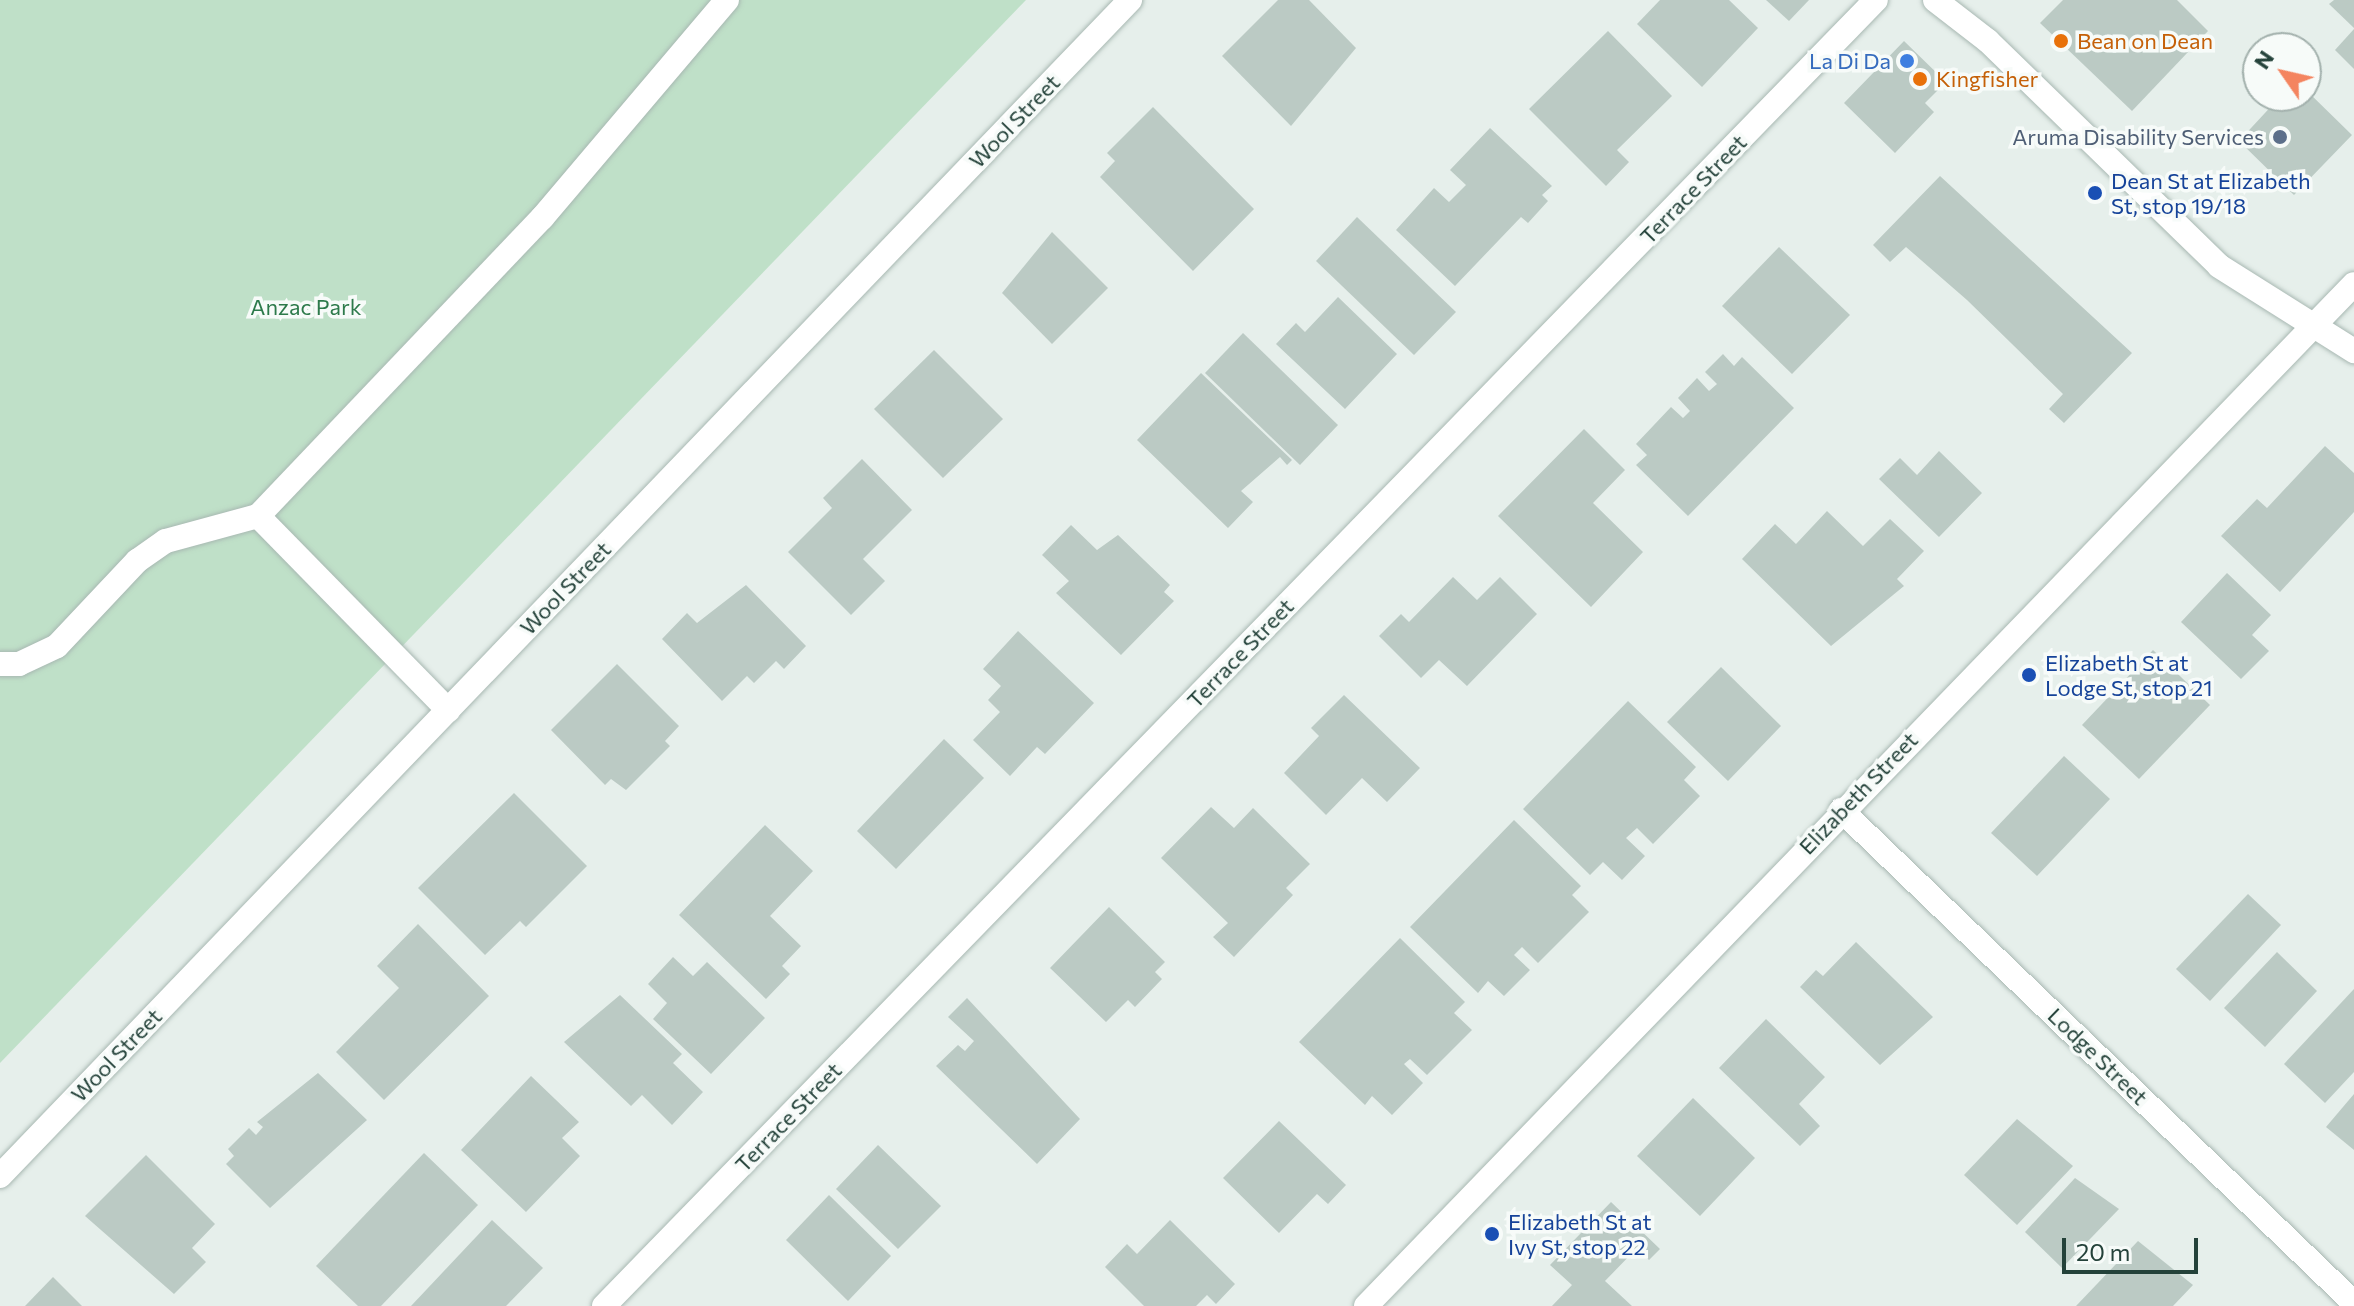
<!DOCTYPE html>
<html>
<head>
<meta charset="utf-8">
<style>
	body { margin:0 }
	#map { position:relative; width:2354px; height:1306px; overflow:hidden; background:#e6efeb; font-family:Commissioner,sans-serif }
	div>[style] { position:absolute }
	.green>* { inset:0; background:#bfe0c8 }
	.building>* { inset:0; background:#bbcac4 }
	.roads { filter:drop-shadow(0 0 2px #a8b8b2) drop-shadow(0 0 2px #a8b8b2) }
	.service>* { height:24px; margin:-12px; padding:0 12px; transform-origin:12px; border-radius:12px; background:#fff }
	.minor>* { height:24px; margin:-12px; padding:0 12px; transform-origin:12px; border-radius:12px; background:#fff }
	.tertiary>* { height:24px; margin:-12px; padding:0 12px; transform-origin:12px; border-radius:12px; background:#fff }
	.dots>* { width:22px; height:22px; translate:-50% -50%; box-sizing:border-box; border:4px solid #f7fbf9; border-radius:50% }
	span { translate:-50% -50%; white-space:nowrap; text-align:center; line-height:1.15; -webkit-text-stroke:7px #f7fbf9; paint-order:stroke }
	.food-label { font-size:22px; color:#c56008 }
	.left { translate:0 -50%; text-align:left }
	.shop-label { font-size:22px; color:#366cbe }
	.right { translate:-100% -50%; text-align:right }
	.street-label { font-size:22px; color:#24423a }
	.service-label { font-size:22px; color:#4e5e75 }
	.transit-label { font-size:22px; color:#164399 }
	.park-label { font-size:22px; color:#2d7a4b }
	.north { position:absolute; left:2242px; top:32px; width:80px; height:80px; box-sizing:border-box; background:#f7fbf9; border:2px solid #a3b1ad; border-radius:50%; rotate:304deg; font-size:22px; font-weight:700; line-height:32px; text-align:center; color:#24423a }
	.north::after { content:''; display:block; margin:auto; width:28px; height:36px; background:#f4845f; clip-path:polygon(50% 0,100% 100%,50% 72%,0 100%) }
	.scale { position:absolute; left:2062px; top:1238px; width:136px; height:36px; box-sizing:border-box; border:4px solid #24423a; border-top:0; padding-left:10px; font-size:24px; line-height:28px; white-space:nowrap; color:#24423a; -webkit-text-stroke:6px #f7fbf9; paint-order:stroke }
</style>
</head>
<body>
<div id="map">
	<div class="green">
		<i style="clip-path:polygon(0 0,1026px 0,0 1063px)"></i>
	</div>
	<div class="building">
		<i style="clip-path:polygon(1278px 0,1309px 0,1356px 48px,1291px 126px,1222px 56px)"></i>
		<i style="clip-path:polygon(1660px 0,1729px 0,1758px 28px,1702px 87px,1637px 24px)"></i>
		<i style="clip-path:polygon(1766px 0,1809px 0,1789px 21px)"></i>
		<i style="clip-path:polygon(2063px 0,2177px 0,2208px 31px,2132px 111px,2040px 23px)"></i>
		<i style="clip-path:polygon(2334px 0,2354px 0,2354px 28px,2329px 4px)"></i>
		<i style="clip-path:polygon(2354px 29px,2354px 69px,2335px 50px)"></i>
		<i style="clip-path:polygon(1608px 31px,1672px 96px,1617px 150px,1629px 162px,1606px 186px,1529px 109px)"></i>
		<i style="clip-path:polygon(1904px 41px,1946px 82px,1925px 103px,1934px 112px,1895px 153px,1844px 103px)"></i>
		<i style="clip-path:polygon(2306px 90px,2352px 135px,2294px 195px,2239px 141px,2277px 100px,2272px 96px)"></i>
		<i style="clip-path:polygon(1153px 107px,1254px 209px,1193px 271px,1100px 177px,1115px 161px,1107px 153px)"></i>
		<i style="clip-path:polygon(1490px 128px,1552px 186px,1542px 195px,1548px 201px,1528px 223px,1521px 217px,1455px 286px,1396px 230px,1434px 188px,1449px 202px,1466px 185px,1450px 170px)"></i>
		<i style="clip-path:polygon(1940px 176px,2132px 353px,2064px 423px,2049px 409px,2063px 394px,1967px 300px,1906px 247px,1890px 262px,1873px 245px)"></i>
		<i style="clip-path:polygon(1357px 217px,1456px 312px,1414px 355px,1316px 261px)"></i>
		<i style="clip-path:polygon(1052px 232px,1108px 288px,1052px 344px,1002px 293px)"></i>
		<i style="clip-path:polygon(1779px 247px,1850px 315px,1792px 374px,1722px 306px)"></i>
		<i style="clip-path:polygon(1338px 297px,1397px 354px,1345px 409px,1276px 344px,1296px 323px,1305px 332px)"></i>
		<i style="clip-path:polygon(1243px 333px,1338px 425px,1300px 465px,1205px 373px)"></i>
		<i style="clip-path:polygon(934px 350px,1003px 419px,943px 478px,874px 409px)"></i>
		<i style="clip-path:polygon(1723px 354px,1734px 366px,1742px 357px,1794px 408px,1688px 516px,1636px 465px,1647px 455px,1636px 444px,1671px 407px,1683px 418px,1690px 411px,1678px 398px,1697px 378px,1709px 391px,1717px 384px,1705px 372px)"></i>
		<i style="clip-path:polygon(1201px 373px,1292px 460px,1287px 465px,1280px 457px,1241px 491px,1253px 502px,1228px 528px,1137px 440px)"></i>
		<i style="clip-path:polygon(1584px 429px,1625px 470px,1593px 503px,1643px 552px,1591px 607px,1498px 516px)"></i>
		<i style="clip-path:polygon(2325px 446px,2354px 473px,2354px 512px,2280px 592px,2221px 536px,2257px 499px,2267px 508px)"></i>
		<i style="clip-path:polygon(1939px 451px,1982px 493px,1939px 537px,1879px 479px,1900px 458px,1917px 475px)"></i>
		<i style="clip-path:polygon(862px 459px,912px 510px,863px 559px,885px 581px,851px 615px,788px 552px,832px 508px,823px 498px)"></i>
		<i style="clip-path:polygon(1827px 511px,1863px 546px,1890px 519px,1924px 551px,1897px 579px,1904px 586px,1831px 646px,1742px 559px,1775px 524px,1796px 544px)"></i>
		<i style="clip-path:polygon(1071px 525px,1097px 550px,1118px 535px,1170px 585px,1164px 592px,1174px 601px,1121px 655px,1056px 593px,1069px 581px,1042px 555px)"></i>
		<i style="clip-path:polygon(2227px 573px,2271px 615px,2252px 635px,2269px 651px,2241px 679px,2181px 622px)"></i>
		<i style="clip-path:polygon(1453px 577px,1477px 600px,1500px 577px,1537px 614px,1467px 686px,1439px 660px,1421px 678px,1379px 636px,1401px 614px,1409px 622px)"></i>
		<i style="clip-path:polygon(746px 585px,806px 646px,784px 669px,776px 661px,754px 683px,747px 676px,722px 701px,662px 639px,687px 613px,697px 623px)"></i>
		<i style="clip-path:polygon(1018px 631px,1094px 703px,1045px 754px,1037px 747px,1010px 776px,973px 740px,1000px 712px,988px 700px,1001px 686px,983px 669px)"></i>
		<i style="clip-path:polygon(2153px 650px,2210px 705px,2139px 779px,2082px 725px)"></i>
		<i style="clip-path:polygon(617px 664px,679px 726px,665px 741px,670px 746px,626px 790px,611px 779px,605px 785px,551px 730px)"></i>
		<i style="clip-path:polygon(1721px 667px,1781px 726px,1728px 781px,1667px 722px)"></i>
		<i style="clip-path:polygon(1344px 695px,1420px 768px,1387px 802px,1362px 778px,1326px 815px,1284px 773px,1319px 736px,1311px 728px)"></i>
		<i style="clip-path:polygon(1628px 701px,1696px 767px,1684px 780px,1700px 796px,1653px 844px,1637px 828px,1626px 838px,1645px 856px,1622px 880px,1603px 862px,1590px 875px,1523px 809px)"></i>
		<i style="clip-path:polygon(944px 739px,984px 778px,896px 869px,857px 831px)"></i>
		<i style="clip-path:polygon(2064px 756px,2110px 799px,2037px 876px,1991px 833px)"></i>
		<i style="clip-path:polygon(514px 793px,587px 866px,526px 927px,520px 921px,485px 955px,418px 888px)"></i>
		<i style="clip-path:polygon(1211px 807px,1234px 828px,1253px 808px,1310px 864px,1286px 888px,1293px 895px,1234px 957px,1213px 937px,1228px 923px,1161px 858px)"></i>
		<i style="clip-path:polygon(1514px 820px,1581px 886px,1572px 895px,1589px 912px,1538px 963px,1522px 947px,1514px 955px,1530px 970px,1504px 996px,1488px 981px,1478px 993px,1410px 927px)"></i>
		<i style="clip-path:polygon(765px 825px,813px 871px,770px 916px,801px 946px,782px 966px,790px 974px,766px 999px,679px 915px)"></i>
		<i style="clip-path:polygon(2248px 894px,2281px 925px,2210px 1001px,2176px 969px)"></i>
		<i style="clip-path:polygon(1109px 907px,1165px 962px,1155px 972px,1162px 979px,1135px 1007px,1128px 1000px,1106px 1022px,1050px 968px)"></i>
		<i style="clip-path:polygon(418px 924px,489px 996px,384px 1100px,336px 1052px,399px 988px,377px 966px)"></i>
		<i style="clip-path:polygon(1400px 938px,1465px 1002px,1454px 1013px,1472px 1030px,1427px 1075px,1410px 1059px,1404px 1064px,1423px 1083px,1392px 1115px,1372px 1096px,1365px 1105px,1299px 1042px)"></i>
		<i style="clip-path:polygon(1856px 942px,1933px 1017px,1880px 1065px,1800px 987px,1816px 970px,1823px 976px)"></i>
		<i style="clip-path:polygon(2277px 952px,2317px 991px,2265px 1047px,2224px 1008px)"></i>
		<i style="clip-path:polygon(673px 957px,693px 976px,707px 962px,765px 1018px,711px 1074px,653px 1019px,667px 1003px,648px 984px)"></i>
		<i style="clip-path:polygon(2354px 989px,2354px 1072px,2325px 1103px,2284px 1064px)"></i>
		<i style="clip-path:polygon(620px 995px,682px 1054px,673px 1063px,703px 1092px,672px 1125px,642px 1095px,631px 1106px,564px 1042px)"></i>
		<i style="clip-path:polygon(967px 998px,1080px 1119px,1037px 1164px,936px 1066px,958px 1045px,965px 1051px,974px 1041px,948px 1017px)"></i>
		<i style="clip-path:polygon(1766px 1019px,1825px 1077px,1799px 1104px,1820px 1126px,1800px 1146px,1719px 1068px)"></i>
		<i style="clip-path:polygon(318px 1073px,367px 1120px,270px 1208px,226px 1164px,234px 1156px,228px 1149px,249px 1128px,256px 1135px,263px 1127px,257px 1122px)"></i>
		<i style="clip-path:polygon(531px 1076px,579px 1122px,562px 1138px,580px 1156px,526px 1212px,461px 1150px)"></i>
		<i style="clip-path:polygon(2354px 1094px,2354px 1150px,2326px 1127px)"></i>
		<i style="clip-path:polygon(1693px 1098px,1755px 1158px,1700px 1216px,1637px 1156px)"></i>
		<i style="clip-path:polygon(2017px 1119px,2073px 1166px,2017px 1225px,1964px 1175px)"></i>
		<i style="clip-path:polygon(1279px 1121px,1346px 1185px,1328px 1204px,1317px 1194px,1279px 1233px,1223px 1178px)"></i>
		<i style="clip-path:polygon(878px 1145px,941px 1206px,898px 1249px,836px 1189px)"></i>
		<i style="clip-path:polygon(424px 1153px,478px 1205px,381px 1306px,358px 1306px,316px 1266px)"></i>
		<i style="clip-path:polygon(146px 1155px,215px 1224px,192px 1248px,206px 1262px,174px 1294px,85px 1216px)"></i>
		<i style="clip-path:polygon(2075px 1178px,2119px 1209px,2062px 1268px,2025px 1232px)"></i>
		<i style="clip-path:polygon(829px 1195px,891px 1256px,848px 1301px,786px 1240px)"></i>
		<i style="clip-path:polygon(1611px 1202px,1660px 1249px,1649px 1260px,1637px 1248px,1605px 1281px,1632px 1306px,1552px 1306px,1572px 1285px,1550px 1265px)"></i>
		<i style="clip-path:polygon(492px 1220px,543px 1268px,506px 1306px,411px 1306px)"></i>
		<i style="clip-path:polygon(1170px 1220px,1235px 1284px,1216px 1304px,1207px 1295px,1196px 1306px,1144px 1306px,1105px 1267px,1127px 1244px,1137px 1254px)"></i>
		<i style="clip-path:polygon(2138px 1241px,2193px 1285px,2173px 1306px,2076px 1306px)"></i>
		<i style="clip-path:polygon(53px 1277px,82px 1306px,25px 1306px)"></i>
	</div>
	<div class="roads">
		<div class="service">
			<i style="left:258px;top:516px;width:272px;rotate:45.6deg"></i>
			<i style="left:0;top:664px;width:19px"></i>
			<i style="left:19px;top:664px;width:42px;rotate:-25.3deg"></i>
			<i style="left:57px;top:646px;width:117px;rotate:-46.7deg"></i>
			<i style="left:137px;top:561px;width:35px;rotate:-35deg"></i>
			<i style="left:166px;top:541px;width:95px;rotate:-15.2deg"></i>
			<i style="left:258px;top:516px;width:412px;rotate:-46.4deg"></i>
			<i style="left:542px;top:218px;width:286px;rotate:-49.7deg"></i>
		</div>
		<div class="minor">
			<i style="left:1841px;top:810px;width:711px;rotate:43.86deg"></i>
			<i style="left:0;top:1176px;width:1631px;rotate:-46.14deg"></i>
			<i style="left:604px;top:1306px;width:1823px;rotate:-45.76deg"></i>
			<i style="left:1366px;top:1306px;width:1421px;rotate:-45.97deg"></i>
		</div>
		<div class="tertiary">
			<i style="left:1935px;top:0;width:67px;rotate:37.7deg"></i>
			<i style="left:1988px;top:41px;width:322px;rotate:44.2deg"></i>
			<i style="left:2219px;top:266px;width:160px;rotate:32.2deg"></i>
		</div>
	</div>
	<div class="dots">
		<i style="left:2061px;top:41px;background:#e8710a"></i>
		<i style="left:1907px;top:61px;background:#3f7fe0"></i>
		<i style="left:1920px;top:79px;background:#e8710a"></i>
		<i style="left:2280px;top:137px;background:#5c6f8a"></i>
		<i style="left:2095px;top:193px;background:#1a4fb4"></i>
		<i style="left:2029px;top:675px;background:#1a4fb4"></i>
		<i style="left:1492px;top:1234px;background:#1a4fb4"></i>
	</div>
	<div class="food-label">
		<span class="left" style="left:2077px;top:41px">Bean on Dean</span>
		<span class="left" style="left:1936px;top:79px">Kingfisher</span>
	</div>
	<div class="shop-label">
		<span class="right" style="left:1891px;top:61px">La Di Da</span>
	</div>
	<div class="street-label">
		<span style="left:1014px;top:121px;rotate:-46deg">Wool Street</span>
		<span style="left:1693px;top:189px;rotate:-46deg">Terrace Street</span>
		<span style="left:565px;top:588px;rotate:-46deg">Wool Street</span>
		<span style="left:1240px;top:653px;rotate:-46deg">Terrace Street</span>
		<span style="left:1858px;top:793px;rotate:-46deg">Elizabeth Street</span>
		<span style="left:116px;top:1055px;rotate:-46deg">Wool Street</span>
		<span style="left:2098px;top:1056px;rotate:44deg">Lodge Street</span>
		<span style="left:788px;top:1117px;rotate:-46deg">Terrace Street</span>
	</div>
	<div class="service-label">
		<span class="right" style="left:2264px;top:137px">Aruma Disability Services</span>
	</div>
	<div class="transit-label">
		<span class="left" style="left:2111px;top:193px">Dean St at Elizabeth<br>St, stop 19/18</span>
		<span class="left" style="left:2045px;top:675px">Elizabeth St at<br>Lodge St, stop 21</span>
		<span class="left" style="left:1508px;top:1234px">Elizabeth St at<br>Ivy St, stop 22</span>
	</div>
	<div class="park-label">
		<span style="left:306px;top:307px">Anzac Park</span>
	</div>
	<div class="north">N</div>
	<div class="scale">20 m</div>
</div>
</body>
</html>
